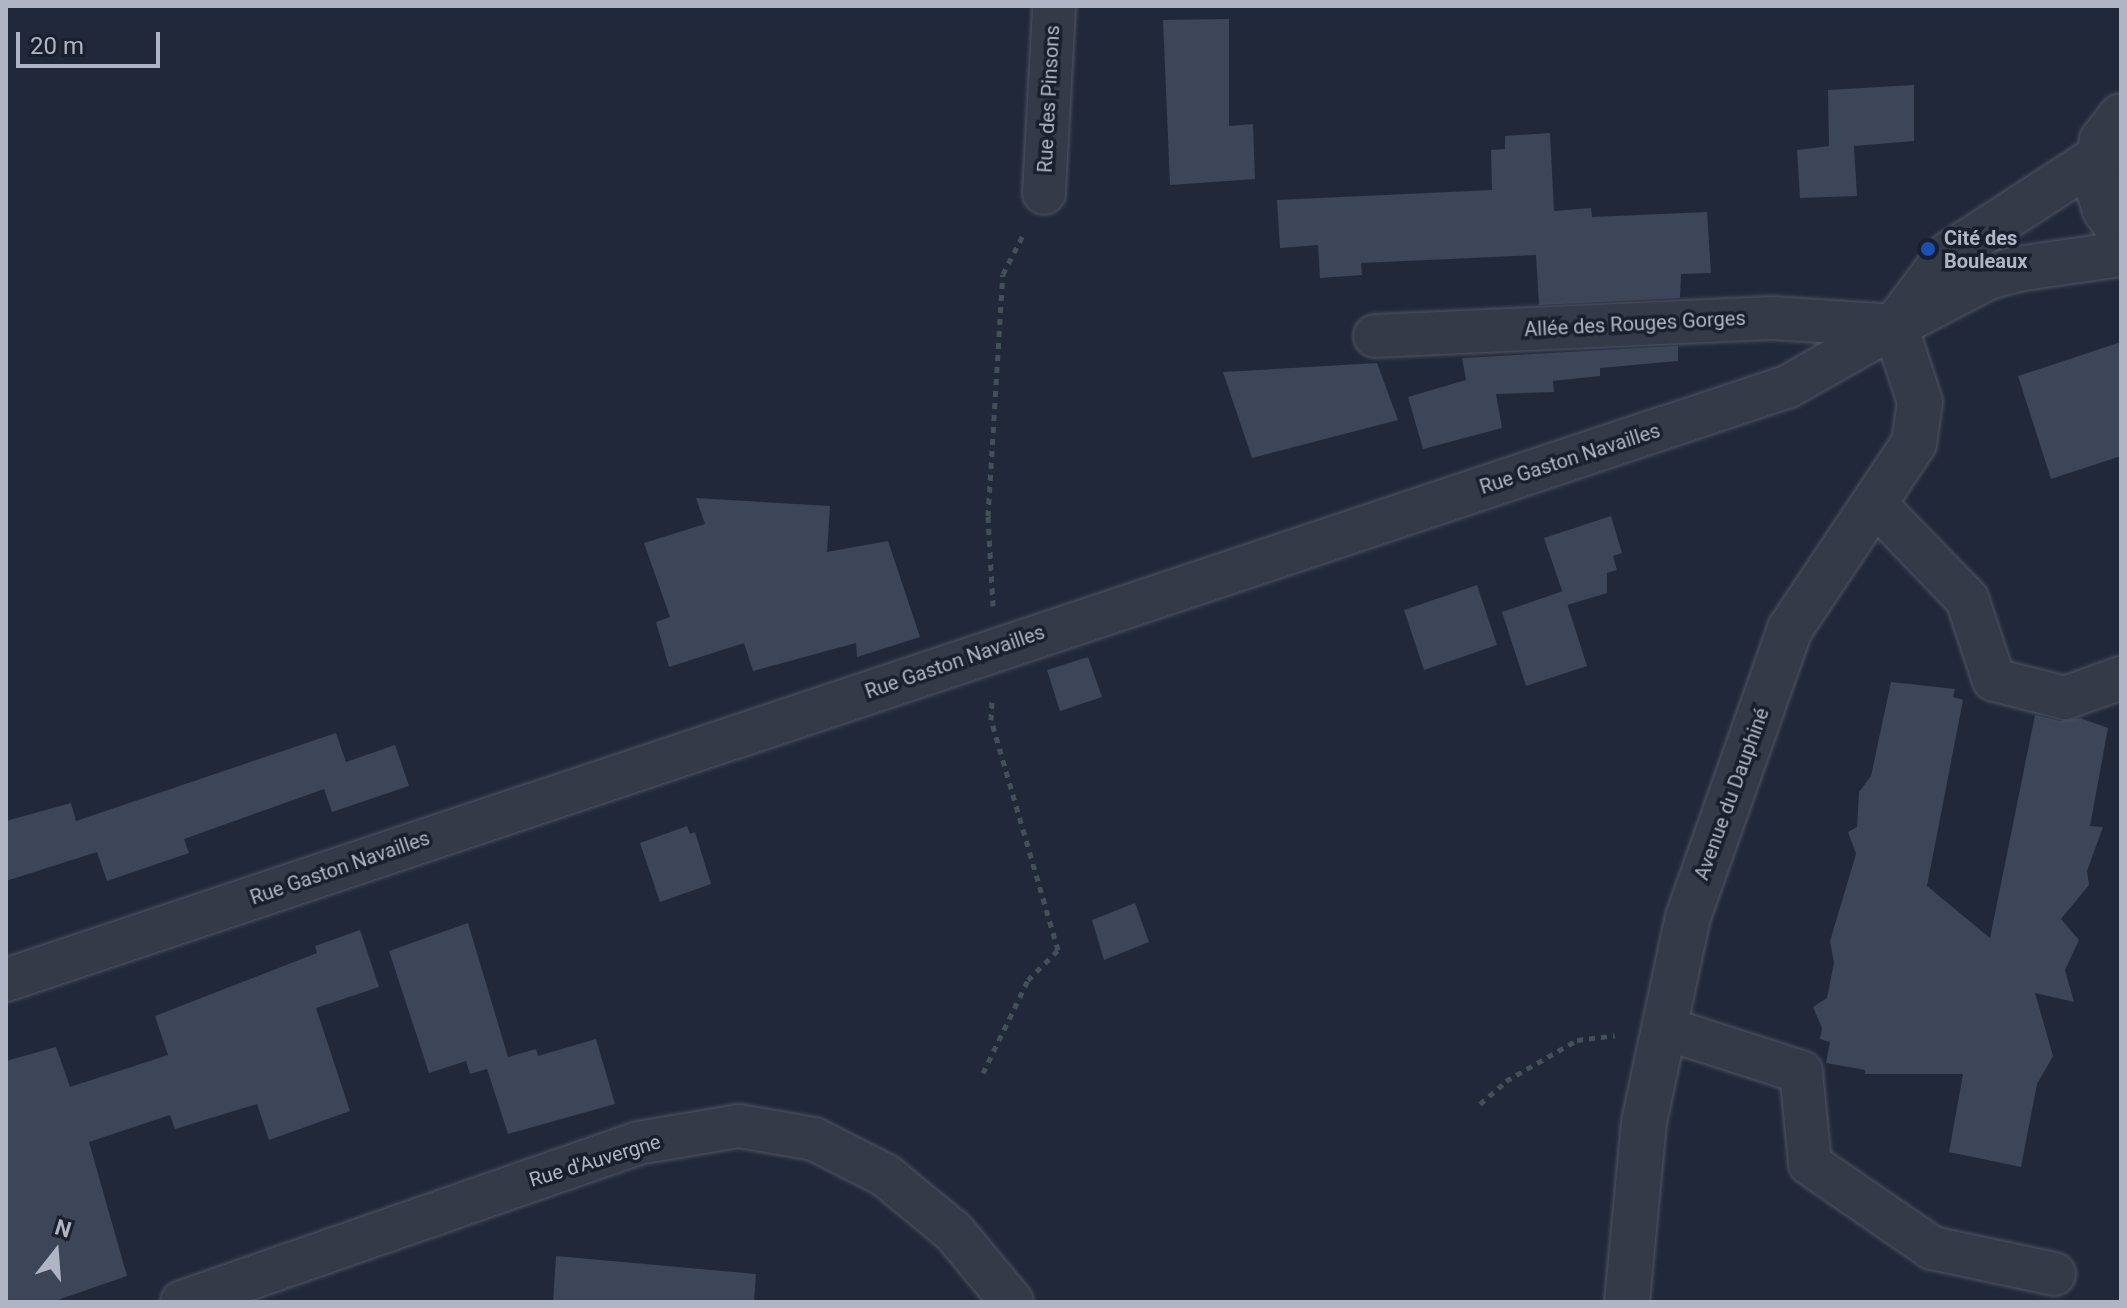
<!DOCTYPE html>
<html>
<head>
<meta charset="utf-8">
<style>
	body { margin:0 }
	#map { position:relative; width:2127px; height:1308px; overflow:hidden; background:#212839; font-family:Roboto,sans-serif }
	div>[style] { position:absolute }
	.building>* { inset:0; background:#3d4559 }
	.path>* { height:5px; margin-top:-2.5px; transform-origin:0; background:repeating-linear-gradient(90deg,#415157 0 6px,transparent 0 12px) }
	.roads { filter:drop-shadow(0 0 2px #505564) drop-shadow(0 0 2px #505564) }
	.minor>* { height:42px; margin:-21px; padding:0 21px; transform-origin:21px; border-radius:21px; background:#353a49 }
	.tertiary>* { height:44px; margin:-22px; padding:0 22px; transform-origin:22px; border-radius:22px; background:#353a49 }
	.dots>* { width:22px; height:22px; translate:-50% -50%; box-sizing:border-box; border:4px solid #1a1f2e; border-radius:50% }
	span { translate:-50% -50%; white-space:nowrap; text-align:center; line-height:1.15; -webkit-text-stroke:7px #1a1f2e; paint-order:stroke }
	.street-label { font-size:20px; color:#b0b5c6 }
	.poi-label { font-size:20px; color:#b0b5c6; font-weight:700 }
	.left { translate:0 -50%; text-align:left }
	.frame { position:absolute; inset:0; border:8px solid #b0b5c6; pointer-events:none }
	.north { position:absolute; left:16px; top:1212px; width:80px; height:80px; -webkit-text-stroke:6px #1a1f2e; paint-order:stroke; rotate:17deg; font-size:22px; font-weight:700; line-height:32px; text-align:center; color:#b0b5c6 }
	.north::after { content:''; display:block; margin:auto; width:28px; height:36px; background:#b0b5c6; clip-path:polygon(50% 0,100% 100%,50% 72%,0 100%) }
	.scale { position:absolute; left:16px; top:32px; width:144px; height:36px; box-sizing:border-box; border:4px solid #b0b5c6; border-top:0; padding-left:10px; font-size:24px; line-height:28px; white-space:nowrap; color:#b0b5c6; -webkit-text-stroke:6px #1a1f2e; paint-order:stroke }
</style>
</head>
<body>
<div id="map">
	<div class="building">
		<i style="clip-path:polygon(1229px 19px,1229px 126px,1253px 124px,1255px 179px,1170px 185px,1163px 20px)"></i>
		<i style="clip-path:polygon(1914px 85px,1914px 141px,1854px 146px,1857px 196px,1800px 198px,1797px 150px,1829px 146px,1828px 90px)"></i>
		<i style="clip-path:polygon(1550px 133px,1554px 211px,1591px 208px,1592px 217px,1707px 212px,1711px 273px,1681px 274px,1680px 298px,1539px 305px,1536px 255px,1361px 263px,1362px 275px,1320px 278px,1318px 245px,1280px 248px,1277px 200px,1492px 190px,1491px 150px,1505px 149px,1505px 136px)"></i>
		<i style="clip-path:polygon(2121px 342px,2121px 456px,2051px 479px,2018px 376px)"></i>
		<i style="clip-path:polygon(1678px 346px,1678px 361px,1600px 368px,1600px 376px,1553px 381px,1554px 392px,1496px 394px,1502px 428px,1423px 449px,1408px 397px,1466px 380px,1462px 358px)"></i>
		<i style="clip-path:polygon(1377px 363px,1398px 420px,1252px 458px,1223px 372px)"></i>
		<i style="clip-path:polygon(696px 498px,830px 506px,827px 552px,888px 541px,920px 637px,857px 657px,856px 643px,753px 671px,744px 643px,669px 667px,656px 622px,670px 617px,644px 543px,705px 524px)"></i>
		<i style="clip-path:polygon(1611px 516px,1622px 553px,1613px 556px,1617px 570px,1607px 573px,1607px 593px,1567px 605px,1544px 538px)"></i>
		<i style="clip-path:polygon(1477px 585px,1497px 645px,1424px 670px,1404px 610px)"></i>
		<i style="clip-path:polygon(1563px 591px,1587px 666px,1526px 686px,1502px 612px)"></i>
		<i style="clip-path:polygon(1088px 657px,1102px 697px,1060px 711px,1047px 670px)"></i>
		<i style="clip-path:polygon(1891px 682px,1955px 689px,1953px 697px,1963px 700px,1927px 886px,1990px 938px,2035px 715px,2060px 721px,2080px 718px,2108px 728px,2090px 826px,2103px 827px,2087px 871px,2089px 885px,2061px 919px,2079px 940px,2065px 970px,2074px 1002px,2035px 993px,2053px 1056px,2037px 1084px,2021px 1167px,1949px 1152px,1963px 1074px,1865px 1074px,1865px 1070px,1826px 1063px,1830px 1042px,1820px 1039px,1822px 1028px,1813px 1007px,1827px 998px,1834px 963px,1830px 941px,1856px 854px,1848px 832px,1857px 827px,1859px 792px,1871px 776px)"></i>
		<i style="clip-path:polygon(336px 733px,346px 762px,395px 745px,409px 786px,332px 812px,324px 789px,184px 839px,189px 853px,107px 881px,97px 852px,6px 881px,6px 821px,71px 803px,76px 821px)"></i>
		<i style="clip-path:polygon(687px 826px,690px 834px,695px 832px,711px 884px,660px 902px,640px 843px)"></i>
		<i style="clip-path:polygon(1135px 903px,1149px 942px,1104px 960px,1092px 920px)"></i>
		<i style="clip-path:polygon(468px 923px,508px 1057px,536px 1049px,538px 1056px,596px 1039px,615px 1104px,508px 1134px,487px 1069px,470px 1074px,466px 1061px,429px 1073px,389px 951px)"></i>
		<i style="clip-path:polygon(360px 930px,379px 987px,316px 1008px,350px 1111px,269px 1140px,257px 1104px,175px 1129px,170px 1115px,89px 1142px,127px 1276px,52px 1302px,6px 1302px,6px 1061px,56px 1047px,70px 1087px,168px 1055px,155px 1016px,317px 953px,315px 946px)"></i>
		<i style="clip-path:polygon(556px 1256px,756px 1274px,754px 1302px,553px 1302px)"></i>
	</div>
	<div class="path">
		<i style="left:993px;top:606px;width:90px;rotate:-93.2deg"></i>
		<i style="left:988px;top:516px;width:242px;rotate:-86.5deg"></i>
		<i style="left:1003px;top:274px;width:46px;rotate:-62.9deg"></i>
		<i style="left:983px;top:1073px;width:103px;rotate:-64.2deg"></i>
		<i style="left:1028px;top:980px;width:42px;rotate:-45deg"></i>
		<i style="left:1058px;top:950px;width:240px;rotate:-106.2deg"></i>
		<i style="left:991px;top:720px;width:20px;rotate:-87deg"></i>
		<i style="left:1480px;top:1104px;width:35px;rotate:-41deg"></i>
		<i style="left:1506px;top:1081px;width:82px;rotate:-30deg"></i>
		<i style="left:1577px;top:1040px;width:38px;rotate:-7deg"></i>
	</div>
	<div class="roads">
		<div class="minor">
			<i style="left:1044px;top:193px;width:187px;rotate:-86.9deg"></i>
			<i style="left:1375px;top:336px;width:397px;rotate:-2.6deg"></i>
			<i style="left:1772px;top:318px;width:123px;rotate:3.7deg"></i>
			<i style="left:1875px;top:504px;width:132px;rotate:45.9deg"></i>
			<i style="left:1967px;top:599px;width:85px;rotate:71.6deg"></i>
			<i style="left:1994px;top:680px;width:73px;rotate:14.2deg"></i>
			<i style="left:2065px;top:698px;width:59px;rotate:-19.7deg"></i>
			<i style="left:6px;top:980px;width:1877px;rotate:-18.42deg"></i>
			<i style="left:1787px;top:387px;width:124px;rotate:-29.5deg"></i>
			<i style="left:1664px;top:1028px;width:144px;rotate:17.8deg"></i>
			<i style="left:1801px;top:1072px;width:92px;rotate:84.4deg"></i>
			<i style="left:1810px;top:1164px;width:148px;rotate:34.5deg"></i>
			<i style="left:1932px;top:1248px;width:125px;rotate:12deg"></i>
			<i style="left:182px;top:1302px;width:483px;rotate:-19.2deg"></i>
			<i style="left:638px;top:1143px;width:102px;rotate:-9.6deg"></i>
			<i style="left:739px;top:1126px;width:76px;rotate:9.8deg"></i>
			<i style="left:814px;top:1139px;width:80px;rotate:26.9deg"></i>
			<i style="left:885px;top:1175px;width:89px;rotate:39.6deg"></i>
			<i style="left:954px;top:1232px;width:91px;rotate:50.4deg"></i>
		</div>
		<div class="tertiary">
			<i style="left:2121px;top:116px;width:31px;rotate:128deg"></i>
			<i style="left:2102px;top:140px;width:42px;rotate:98.1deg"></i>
			<i style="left:2096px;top:182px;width:29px;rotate:72deg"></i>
			<i style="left:2105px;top:210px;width:27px;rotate:54deg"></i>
			<i style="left:1904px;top:321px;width:95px;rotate:-27.6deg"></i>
			<i style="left:1988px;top:277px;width:30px;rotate:-15deg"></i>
			<i style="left:2017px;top:269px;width:105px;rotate:-8.2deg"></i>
			<i style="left:1895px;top:326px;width:89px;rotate:-53.3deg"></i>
			<i style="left:1948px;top:255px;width:180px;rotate:-33deg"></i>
			<i style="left:1627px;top:1302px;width:181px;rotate:-84.6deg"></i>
			<i style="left:1644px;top:1122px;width:210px;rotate:-77.9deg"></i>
			<i style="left:1688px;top:917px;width:306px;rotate:-70.5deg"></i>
			<i style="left:1790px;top:629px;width:224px;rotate:-56.3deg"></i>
			<i style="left:1914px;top:443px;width:41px;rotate:-81.7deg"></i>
			<i style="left:1920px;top:402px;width:80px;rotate:-108.2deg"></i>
		</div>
	</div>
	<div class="dots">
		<i style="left:1928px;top:249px;background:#1a4fb4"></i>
	</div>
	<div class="street-label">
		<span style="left:1049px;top:99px;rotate:-87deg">Rue des Pinsons</span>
		<span style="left:1635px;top:324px;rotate:-3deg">Allée des Rouges Gorges</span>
		<span style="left:1570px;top:459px;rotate:-18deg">Rue Gaston Navailles</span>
		<span style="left:955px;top:662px;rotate:-19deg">Rue Gaston Navailles</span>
		<span style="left:1732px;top:794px;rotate:-70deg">Avenue du Dauphiné</span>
		<span style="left:340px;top:868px;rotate:-19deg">Rue Gaston Navailles</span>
		<span style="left:595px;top:1161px;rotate:-17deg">Rue d'Auvergne</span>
	</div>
	<div class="poi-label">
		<span class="left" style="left:1944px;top:250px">Cité des<br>Bouleaux</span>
	</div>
	<div class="frame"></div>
	<div class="north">N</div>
	<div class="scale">20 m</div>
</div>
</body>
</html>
